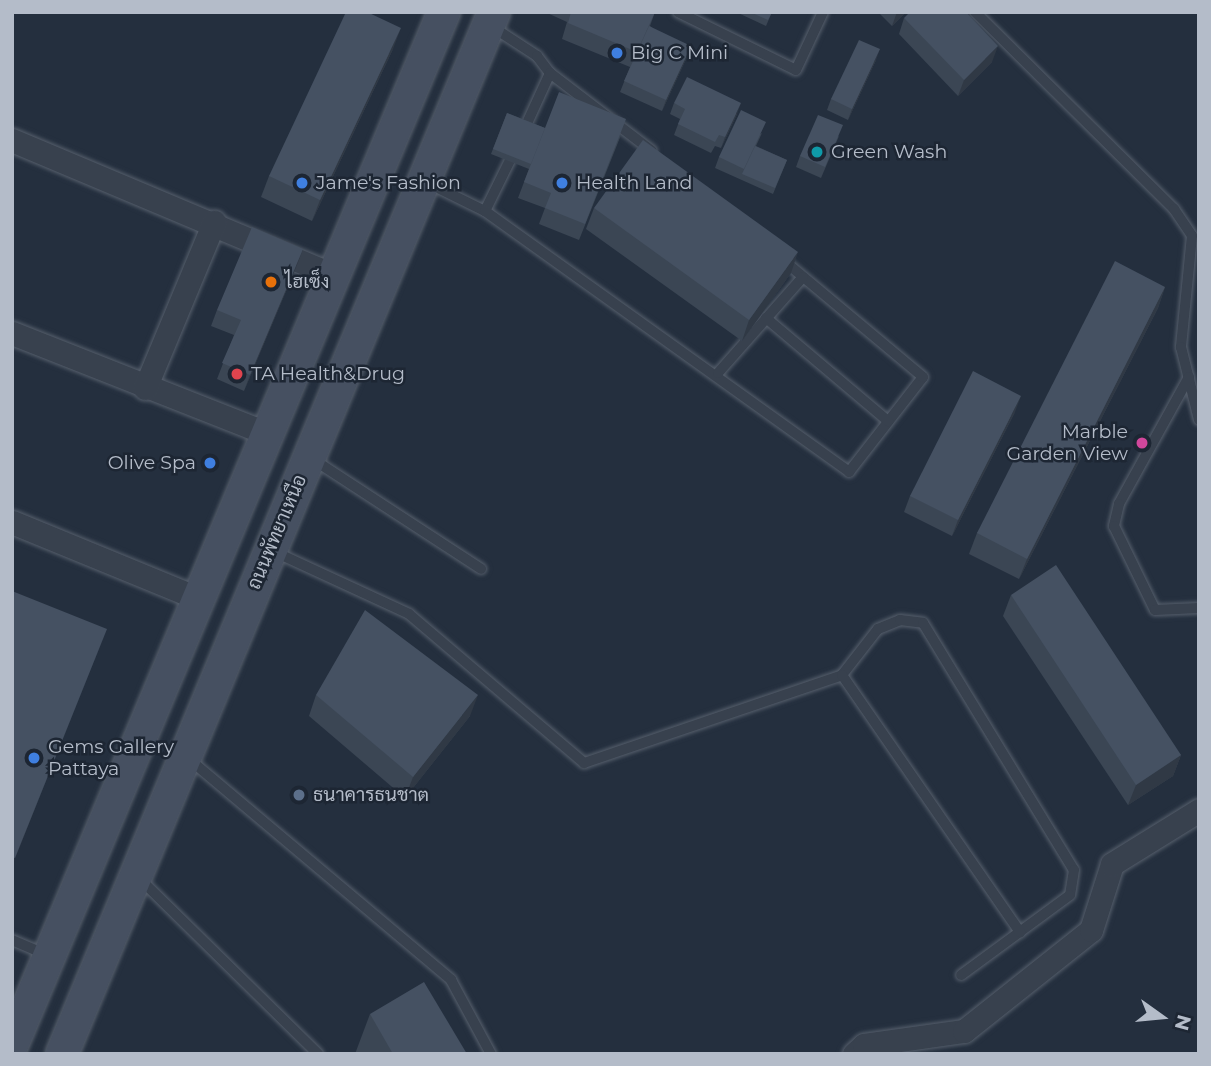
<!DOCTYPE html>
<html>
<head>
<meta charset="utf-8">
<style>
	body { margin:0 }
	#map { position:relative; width:1211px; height:1066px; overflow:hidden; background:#242f3e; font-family:Montserrat,Sarabun,sans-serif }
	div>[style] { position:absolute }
	.roads { filter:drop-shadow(0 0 2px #565f6c) drop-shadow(0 0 2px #565f6c) }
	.service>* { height:10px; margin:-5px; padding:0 5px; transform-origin:5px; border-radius:5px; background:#38414e }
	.minor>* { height:23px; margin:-11.5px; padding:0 11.5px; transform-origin:11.5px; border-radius:11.5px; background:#38414e }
	.secondary>* { height:32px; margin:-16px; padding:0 16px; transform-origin:16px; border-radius:16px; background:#465061 }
	.wall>* { inset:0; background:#3b4654 }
	.shaded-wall>* { inset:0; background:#303945 }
	.building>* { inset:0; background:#455162 }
	.dots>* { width:19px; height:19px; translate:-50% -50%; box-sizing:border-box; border:4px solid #1d2633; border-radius:50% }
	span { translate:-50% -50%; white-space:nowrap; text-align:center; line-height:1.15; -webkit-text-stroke:5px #1d2633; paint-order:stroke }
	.poi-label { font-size:19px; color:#b4bcc9 }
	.left { translate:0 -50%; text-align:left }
	.right { translate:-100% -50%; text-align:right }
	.street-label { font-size:19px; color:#b4bcc9 }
	.frame { position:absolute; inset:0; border:14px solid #b4bcc9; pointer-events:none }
	.north { position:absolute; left:1127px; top:982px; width:70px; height:70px; -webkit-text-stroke:5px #1d2633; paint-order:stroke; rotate:105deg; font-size:19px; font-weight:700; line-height:28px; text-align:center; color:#b4bcc9 }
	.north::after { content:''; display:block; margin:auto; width:24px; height:32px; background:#b4bcc9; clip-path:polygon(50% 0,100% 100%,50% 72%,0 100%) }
</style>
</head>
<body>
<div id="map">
	<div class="roads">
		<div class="service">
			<i style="left:678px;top:12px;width:131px;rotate:26.2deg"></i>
			<i style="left:796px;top:70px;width:64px;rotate:-65deg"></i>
			<i style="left:975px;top:12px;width:280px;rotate:44.7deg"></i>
			<i style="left:1174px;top:209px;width:32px;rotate:56deg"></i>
			<i style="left:1192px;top:236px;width:112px;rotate:95.7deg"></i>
			<i style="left:1181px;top:347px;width:75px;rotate:76.1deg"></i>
			<i style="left:491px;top:26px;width:55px;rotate:33.1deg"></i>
			<i style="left:537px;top:56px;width:21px;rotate:53deg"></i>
			<i style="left:550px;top:73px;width:65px;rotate:114.6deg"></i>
			<i style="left:550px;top:73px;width:128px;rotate:37.4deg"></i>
			<i style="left:426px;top:182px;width:66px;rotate:26.2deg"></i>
			<i style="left:485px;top:211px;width:68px;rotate:-63.8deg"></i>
			<i style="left:485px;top:211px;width:448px;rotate:35.6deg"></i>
			<i style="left:849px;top:472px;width:120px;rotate:-52.1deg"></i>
			<i style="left:923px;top:377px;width:182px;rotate:-140.1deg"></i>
			<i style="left:766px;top:318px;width:160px;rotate:40.2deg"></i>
			<i style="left:718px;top:373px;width:128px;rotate:-48.5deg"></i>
			<i style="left:1189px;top:377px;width:145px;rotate:118.9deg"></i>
			<i style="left:1119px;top:504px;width:23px;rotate:103deg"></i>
			<i style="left:1114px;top:526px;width:93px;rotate:64deg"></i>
			<i style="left:1155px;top:610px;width:44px;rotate:-2.6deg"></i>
			<i style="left:311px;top:458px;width:203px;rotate:33.1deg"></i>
			<i style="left:275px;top:552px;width:148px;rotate:24.8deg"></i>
			<i style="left:409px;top:614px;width:230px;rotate:40.4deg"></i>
			<i style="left:584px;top:763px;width:273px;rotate:-18.8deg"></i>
			<i style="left:842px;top:675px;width:58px;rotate:-52deg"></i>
			<i style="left:878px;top:629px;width:24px;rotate:-22deg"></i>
			<i style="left:900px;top:620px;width:23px;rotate:7deg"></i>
			<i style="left:923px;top:623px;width:289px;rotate:58.6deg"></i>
			<i style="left:1074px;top:870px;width:25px;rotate:99deg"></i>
			<i style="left:1070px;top:895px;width:135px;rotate:143.7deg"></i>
			<i style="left:842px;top:675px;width:313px;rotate:55.3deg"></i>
			<i style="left:189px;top:759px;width:343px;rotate:40.1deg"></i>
			<i style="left:451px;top:980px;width:84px;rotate:61.6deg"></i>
			<i style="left:139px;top:878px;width:251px;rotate:44.5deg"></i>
			<i style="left:12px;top:940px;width:38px;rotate:23deg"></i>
		</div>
		<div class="minor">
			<i style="left:12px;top:140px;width:346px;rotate:22.8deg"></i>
			<i style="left:12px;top:333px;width:273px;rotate:21.5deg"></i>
			<i style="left:145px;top:388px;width:180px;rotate:-67.4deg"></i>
			<i style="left:12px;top:522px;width:200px;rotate:22.3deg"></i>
			<i style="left:854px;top:1054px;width:13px;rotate:-42deg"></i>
			<i style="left:864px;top:1045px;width:101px;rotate:-8deg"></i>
			<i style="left:964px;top:1031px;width:162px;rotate:-38.5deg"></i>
			<i style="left:1091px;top:930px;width:69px;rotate:-72.3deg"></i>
			<i style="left:1112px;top:864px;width:102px;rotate:-31.8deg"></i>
		</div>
		<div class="secondary">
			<i style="left:12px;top:1045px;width:1120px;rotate:-67.31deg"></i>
			<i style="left:62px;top:1054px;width:1128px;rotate:-67.48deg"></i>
		</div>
	</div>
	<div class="wall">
		<i style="clip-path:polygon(545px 12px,655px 12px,650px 26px,687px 57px,662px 111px,620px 92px,630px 67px,562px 39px,567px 22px)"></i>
		<i style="clip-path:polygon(736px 12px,772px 12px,766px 26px)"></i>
		<i style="clip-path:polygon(878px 12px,906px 12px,892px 26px)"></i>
		<i style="clip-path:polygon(904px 18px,992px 62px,958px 96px,899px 34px)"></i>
		<i style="clip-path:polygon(393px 49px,312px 221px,261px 197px,269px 176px)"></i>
		<i style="clip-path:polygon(876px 60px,848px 120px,827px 110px,831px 99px)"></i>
		<i style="clip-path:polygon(674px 103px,737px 114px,721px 148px,715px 146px,711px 153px,674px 135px,680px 119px,670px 114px)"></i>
		<i style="clip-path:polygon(507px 113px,545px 128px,621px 135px,579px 240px,539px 224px,545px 208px,518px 198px,529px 169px,491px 154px)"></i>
		<i style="clip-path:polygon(762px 133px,756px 146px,787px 160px,773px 194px,715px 168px,719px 157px)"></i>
		<i style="clip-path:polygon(839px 136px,821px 178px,796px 167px,800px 156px)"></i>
		<i style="clip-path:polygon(594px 208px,791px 273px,742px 341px,586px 229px)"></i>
		<i style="clip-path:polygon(297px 265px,244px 391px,217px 379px,234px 335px,211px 326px,217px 310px)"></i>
		<i style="clip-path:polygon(1165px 287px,1158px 308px,1019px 579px,969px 554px,977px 533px)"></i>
		<i style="clip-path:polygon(1015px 412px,952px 536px,904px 512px,910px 496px)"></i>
		<i style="clip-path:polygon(1011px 595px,1181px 755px,1173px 776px,1128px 805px,1003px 616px)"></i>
		<i style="clip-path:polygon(316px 695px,470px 716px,405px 798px,309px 716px)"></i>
		<i style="clip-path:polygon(370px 1014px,467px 1054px,355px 1054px)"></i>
	</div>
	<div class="shaded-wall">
		<i style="clip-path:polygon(897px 12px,906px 12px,892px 26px)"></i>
		<i style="clip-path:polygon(401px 28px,393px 49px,312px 221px,320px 200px)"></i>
		<i style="clip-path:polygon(691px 46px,687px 57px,662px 111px,666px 100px)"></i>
		<i style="clip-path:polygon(998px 46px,992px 62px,958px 96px,964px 80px)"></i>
		<i style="clip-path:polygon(880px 49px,876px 60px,848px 120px,852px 109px)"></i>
		<i style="clip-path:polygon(741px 103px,737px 114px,721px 148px,725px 137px)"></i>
		<i style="clip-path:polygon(303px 249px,297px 265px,244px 391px,250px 375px)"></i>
		<i style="clip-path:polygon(798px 252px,791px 273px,742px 341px,749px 320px)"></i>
		<i style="clip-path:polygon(1165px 287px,1158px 308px,1019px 579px,1027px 559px)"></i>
		<i style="clip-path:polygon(1021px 396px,1015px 412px,952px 536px,958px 520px)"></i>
		<i style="clip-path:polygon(107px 629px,99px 649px,12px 866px,12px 865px)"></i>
		<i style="clip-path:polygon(478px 695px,470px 716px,405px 798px,413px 777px)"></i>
		<i style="clip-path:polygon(1181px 755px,1173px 776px,1128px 805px,1136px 785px)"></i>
	</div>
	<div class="building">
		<i style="clip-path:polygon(346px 12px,367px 12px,401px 28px,320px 200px,269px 176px)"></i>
		<i style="clip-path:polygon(571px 12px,655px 12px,637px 52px,568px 23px)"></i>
		<i style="clip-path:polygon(750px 12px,772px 12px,768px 20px)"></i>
		<i style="clip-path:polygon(910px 12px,966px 12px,998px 46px,964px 80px,904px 18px)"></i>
		<i style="clip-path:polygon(649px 26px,691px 46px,666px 100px,624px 81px)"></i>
		<i style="clip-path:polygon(859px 40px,880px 49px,852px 109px,831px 99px)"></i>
		<i style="clip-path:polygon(687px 77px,741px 103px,725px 137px,719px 135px,715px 142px,678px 124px,685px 109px,674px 103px)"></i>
		<i style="clip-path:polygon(559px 92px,626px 119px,585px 224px,545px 208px,551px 193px,524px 182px)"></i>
		<i style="clip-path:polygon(741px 110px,766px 122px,744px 169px,719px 157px)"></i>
		<i style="clip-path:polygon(507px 113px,545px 128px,531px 164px,493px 149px)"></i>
		<i style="clip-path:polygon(818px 115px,843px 125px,825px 167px,800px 156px)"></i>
		<i style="clip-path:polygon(643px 140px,798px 252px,749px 320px,594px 208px)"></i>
		<i style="clip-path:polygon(755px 146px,787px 160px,775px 188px,742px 174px)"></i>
		<i style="clip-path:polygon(252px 227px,303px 249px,250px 375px,222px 363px,241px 320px,217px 310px)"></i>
		<i style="clip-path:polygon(1115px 261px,1165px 287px,1027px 559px,977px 533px)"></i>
		<i style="clip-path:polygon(973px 371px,1021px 396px,958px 520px,910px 496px)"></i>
		<i style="clip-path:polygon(1056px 565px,1181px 755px,1136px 785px,1011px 595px)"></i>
		<i style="clip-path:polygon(12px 591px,107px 629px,15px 858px,12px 857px)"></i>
		<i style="clip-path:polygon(365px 610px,478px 695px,413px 777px,316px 695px)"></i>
		<i style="clip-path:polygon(424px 982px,467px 1054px,393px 1054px,370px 1014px)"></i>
	</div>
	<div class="dots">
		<i style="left:617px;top:53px;background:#3f7fe0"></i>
		<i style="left:817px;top:152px;background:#0f9aa8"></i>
		<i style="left:302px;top:183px;background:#3f7fe0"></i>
		<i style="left:562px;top:183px;background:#3f7fe0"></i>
		<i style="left:271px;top:282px;background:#e8710a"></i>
		<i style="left:237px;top:374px;background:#e0444e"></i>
		<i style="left:1142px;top:443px;background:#d1479c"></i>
		<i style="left:210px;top:463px;background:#3f7fe0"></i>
		<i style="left:34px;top:758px;background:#3f7fe0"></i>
		<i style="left:299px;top:795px;background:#5c6f8a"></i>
	</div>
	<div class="poi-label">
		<span class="left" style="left:631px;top:53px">Big C Mini</span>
		<span class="left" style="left:831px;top:152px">Green Wash</span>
		<span class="left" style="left:316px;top:183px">Jame's Fashion</span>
		<span class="left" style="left:576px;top:183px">Health Land</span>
		<span class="left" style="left:285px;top:282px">ไฮเซ็ง</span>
		<span class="left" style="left:251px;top:374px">TA Health&amp;Drug</span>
		<span class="right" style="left:1128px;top:443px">Marble<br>Garden View</span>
		<span class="right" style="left:196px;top:463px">Olive Spa</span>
		<span class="left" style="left:48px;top:758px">Gems Gallery<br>Pattaya</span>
		<span class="left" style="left:313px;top:795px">ธนาคารธนชาต</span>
	</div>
	<div class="street-label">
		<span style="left:277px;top:532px;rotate:-67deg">ถนนพัทยาเหนือ</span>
	</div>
	<div class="frame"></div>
	<div class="north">N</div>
</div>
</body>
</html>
